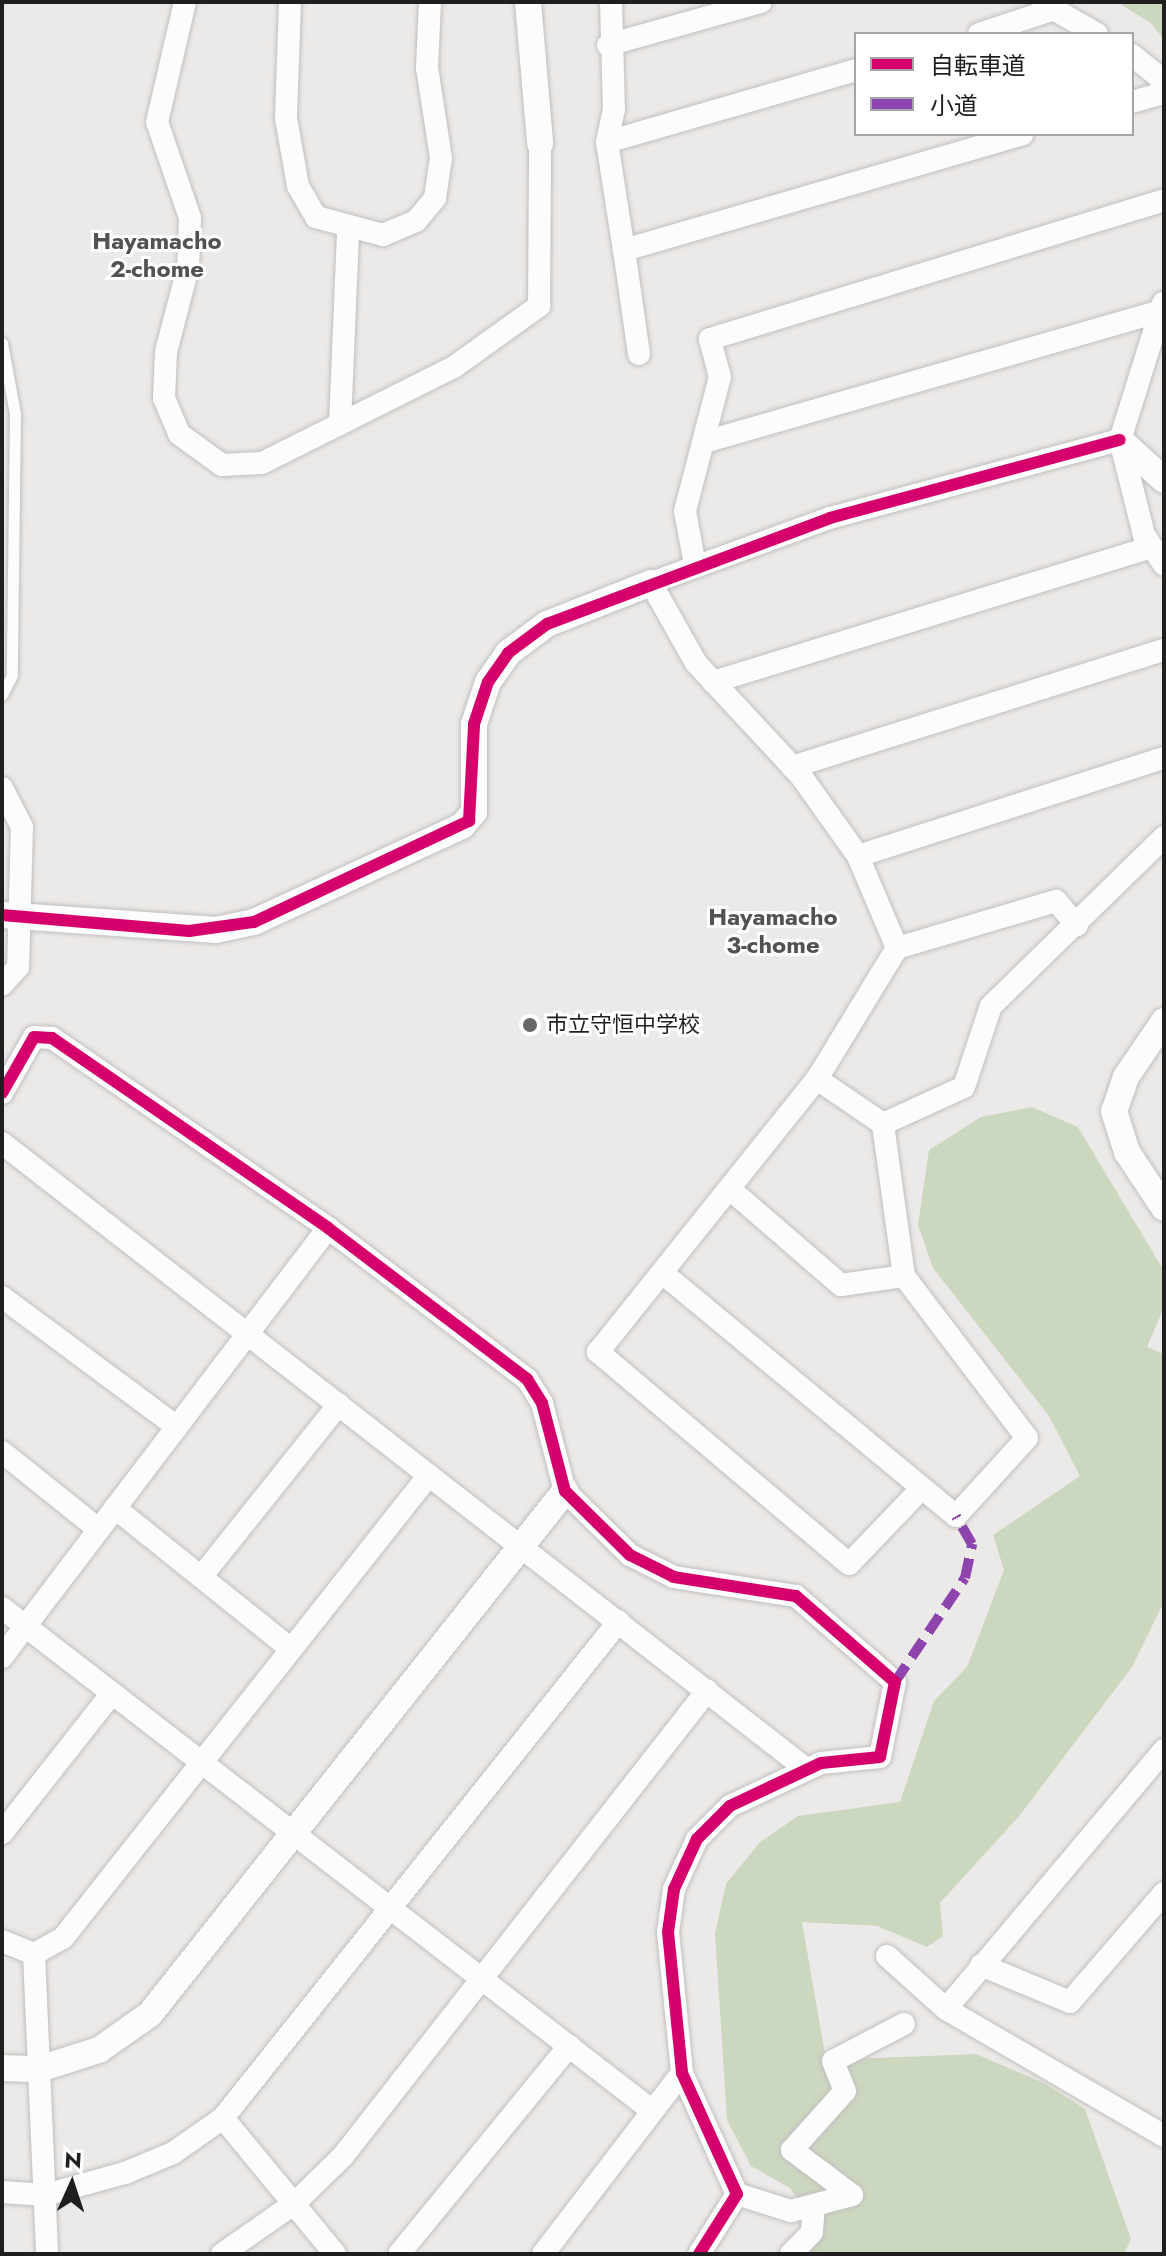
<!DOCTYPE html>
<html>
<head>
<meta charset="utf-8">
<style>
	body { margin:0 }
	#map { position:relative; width:1166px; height:2256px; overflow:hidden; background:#eceae8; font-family:Jost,"Noto Sans JP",sans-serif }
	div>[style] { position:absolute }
	.forest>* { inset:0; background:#ccd7c0 }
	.roads { filter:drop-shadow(0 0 2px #c0bfbe) drop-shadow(0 0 2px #c0bfbe) }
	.service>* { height:11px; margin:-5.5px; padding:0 5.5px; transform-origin:5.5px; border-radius:5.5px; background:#fcfcfc }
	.minor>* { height:22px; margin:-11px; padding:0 11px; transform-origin:11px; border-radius:11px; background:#fcfcfc }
	.tertiary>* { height:26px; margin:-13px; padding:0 13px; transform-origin:13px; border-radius:13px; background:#fcfcfc }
	.quiet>* { height:10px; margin-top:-5px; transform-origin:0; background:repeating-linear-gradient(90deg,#8e44ad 0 20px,transparent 0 30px) }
	.cycleway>* { height:12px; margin:-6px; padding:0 6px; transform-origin:6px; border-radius:6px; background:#d6006c }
	.dots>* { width:22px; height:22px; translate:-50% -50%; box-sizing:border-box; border:4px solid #fff; border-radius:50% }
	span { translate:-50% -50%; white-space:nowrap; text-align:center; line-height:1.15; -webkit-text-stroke:6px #fff; paint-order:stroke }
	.poi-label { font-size:22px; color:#1f1f1f }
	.left { translate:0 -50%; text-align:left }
	.neighbourhood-label { font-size:24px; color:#525252; font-weight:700 }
	.frame { position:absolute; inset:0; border:4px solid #1f1f1f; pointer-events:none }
	.legend { position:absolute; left:854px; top:32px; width:280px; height:104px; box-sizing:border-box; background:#fff; border:2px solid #a5a5a5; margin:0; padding:10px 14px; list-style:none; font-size:24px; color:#1f1f1f }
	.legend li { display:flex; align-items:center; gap:16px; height:40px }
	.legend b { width:40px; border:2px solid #a5a5a5 }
	.north { position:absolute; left:32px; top:2144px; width:80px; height:80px; -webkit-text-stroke:6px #fff; paint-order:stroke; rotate:3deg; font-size:22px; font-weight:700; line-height:32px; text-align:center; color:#1f1f1f }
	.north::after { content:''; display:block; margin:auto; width:28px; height:36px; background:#1f1f1f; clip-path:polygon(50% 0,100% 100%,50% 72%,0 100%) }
</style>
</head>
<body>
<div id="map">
	<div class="forest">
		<i style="clip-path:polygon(1117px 2px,1164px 2px,1164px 40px,1152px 24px)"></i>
		<i style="clip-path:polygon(1032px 1107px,1078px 1127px,1164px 1271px,1164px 1307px,1147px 1347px,1164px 1354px,1164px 1602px,1132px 1667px,1020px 1815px,940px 1903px,943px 1936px,927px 1947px,877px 1926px,802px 1922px,826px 2060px,976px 2054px,1046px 2084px,1085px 2109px,1131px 2239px,1124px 2254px,801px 2254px,812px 2218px,790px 2188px,751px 2166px,727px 2120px,715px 1933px,726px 1884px,760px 1842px,798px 1816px,900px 1802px,934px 1701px,967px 1667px,1004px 1570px,993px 1535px,1080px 1476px,1049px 1416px,933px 1268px,918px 1225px,929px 1150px,981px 1117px)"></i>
	</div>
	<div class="roads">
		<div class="service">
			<i style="left:2px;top:343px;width:72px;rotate:79.6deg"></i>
			<i style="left:15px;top:414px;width:261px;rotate:90.7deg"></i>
			<i style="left:12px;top:675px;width:22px;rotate:117deg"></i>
		</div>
		<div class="minor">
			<i style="left:185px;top:2px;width:123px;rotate:103.1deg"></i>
			<i style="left:157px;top:122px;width:102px;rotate:71deg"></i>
			<i style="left:190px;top:218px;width:50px;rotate:92.3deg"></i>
			<i style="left:188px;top:268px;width:87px;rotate:104.7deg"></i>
			<i style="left:166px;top:352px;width:46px;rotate:92.5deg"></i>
			<i style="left:164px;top:398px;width:39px;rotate:67deg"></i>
			<i style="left:179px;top:434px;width:53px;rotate:35.8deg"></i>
			<i style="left:222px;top:465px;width:40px;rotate:-2.9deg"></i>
			<i style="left:262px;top:463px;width:215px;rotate:-26.6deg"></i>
			<i style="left:454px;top:367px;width:105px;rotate:-35.7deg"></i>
			<i style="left:539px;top:306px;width:163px;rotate:-89.6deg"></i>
			<i style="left:290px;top:2px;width:116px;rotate:92deg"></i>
			<i style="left:286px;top:118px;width:69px;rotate:80deg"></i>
			<i style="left:298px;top:186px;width:36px;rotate:60deg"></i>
			<i style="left:316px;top:217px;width:69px;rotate:15deg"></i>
			<i style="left:383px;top:235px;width:36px;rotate:-23deg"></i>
			<i style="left:416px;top:221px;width:30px;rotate:-50deg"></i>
			<i style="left:435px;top:198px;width:40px;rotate:-81.5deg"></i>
			<i style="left:441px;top:158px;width:91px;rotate:-98.8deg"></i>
			<i style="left:427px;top:68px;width:66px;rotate:-87.4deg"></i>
			<i style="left:611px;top:2px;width:107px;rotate:88.4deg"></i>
			<i style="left:614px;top:109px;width:34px;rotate:102deg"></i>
			<i style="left:607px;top:142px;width:109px;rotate:81.1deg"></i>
			<i style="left:624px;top:250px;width:415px;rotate:-16.2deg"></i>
			<i style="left:1043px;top:3px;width:62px;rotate:29.9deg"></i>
			<i style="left:979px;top:34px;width:79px;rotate:-18.4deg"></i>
			<i style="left:608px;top:45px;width:159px;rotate:-15.7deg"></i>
			<i style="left:1132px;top:55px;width:41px;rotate:39.1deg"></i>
			<i style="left:1132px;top:102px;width:33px;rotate:-16deg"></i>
			<i style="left:607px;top:142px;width:259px;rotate:-16.1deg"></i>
			<i style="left:624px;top:250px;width:105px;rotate:81.8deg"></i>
			<i style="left:1163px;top:303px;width:144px;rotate:107.4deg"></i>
			<i style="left:1120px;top:440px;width:98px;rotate:75.8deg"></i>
			<i style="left:1144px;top:535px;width:36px;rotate:56deg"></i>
			<i style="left:340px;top:424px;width:194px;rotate:-87.6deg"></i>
			<i style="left:708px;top:441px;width:470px;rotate:-16deg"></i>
			<i style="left:695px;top:565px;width:55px;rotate:-100.5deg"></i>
			<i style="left:685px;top:511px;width:138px;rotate:-75.4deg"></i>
			<i style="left:720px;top:377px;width:39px;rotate:-105deg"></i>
			<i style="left:710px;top:339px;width:475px;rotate:-17deg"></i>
			<i style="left:713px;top:682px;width:459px;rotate:-17.1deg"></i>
			<i style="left:792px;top:767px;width:390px;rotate:-17.5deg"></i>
			<i style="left:2px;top:788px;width:44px;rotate:62.9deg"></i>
			<i style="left:22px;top:827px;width:140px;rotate:91.6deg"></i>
			<i style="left:18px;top:967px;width:24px;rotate:132deg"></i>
			<i style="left:858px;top:856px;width:321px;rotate:-17.8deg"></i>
			<i style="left:897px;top:948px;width:100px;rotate:-113deg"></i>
			<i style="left:858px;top:856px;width:98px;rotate:-125.5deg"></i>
			<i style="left:801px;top:776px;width:154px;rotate:-132.9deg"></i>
			<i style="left:696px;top:663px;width:92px;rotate:-119.4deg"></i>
			<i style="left:651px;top:583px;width:190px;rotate:-20deg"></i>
			<i style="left:830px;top:518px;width:300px;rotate:-15.1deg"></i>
			<i style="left:2px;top:1093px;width:64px;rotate:-60.3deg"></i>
			<i style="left:34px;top:1037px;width:18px;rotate:3deg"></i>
			<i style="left:52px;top:1038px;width:335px;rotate:34.5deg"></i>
			<i style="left:328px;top:1228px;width:250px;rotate:37.2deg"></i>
			<i style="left:527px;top:1379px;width:28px;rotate:58deg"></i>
			<i style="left:542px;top:1403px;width:91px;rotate:75.4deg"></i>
			<i style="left:565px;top:1491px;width:91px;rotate:44.6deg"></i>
			<i style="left:630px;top:1555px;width:49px;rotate:26.6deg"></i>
			<i style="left:674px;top:1577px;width:123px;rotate:8.9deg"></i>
			<i style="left:796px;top:1596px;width:131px;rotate:41deg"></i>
			<i style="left:895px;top:1682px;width:76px;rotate:101.3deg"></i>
			<i style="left:880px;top:1757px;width:59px;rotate:174.2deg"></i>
			<i style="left:821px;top:1763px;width:101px;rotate:154.7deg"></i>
			<i style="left:730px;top:1806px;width:47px;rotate:135deg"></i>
			<i style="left:697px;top:1839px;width:55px;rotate:114.7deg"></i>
			<i style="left:674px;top:1889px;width:43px;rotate:97.9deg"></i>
			<i style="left:668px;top:1932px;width:142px;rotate:84.3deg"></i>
			<i style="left:682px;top:2073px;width:133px;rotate:65.6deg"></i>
			<i style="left:737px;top:2194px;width:71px;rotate:122.3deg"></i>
			<i style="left:883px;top:1124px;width:89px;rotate:-24.6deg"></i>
			<i style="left:964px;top:1087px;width:85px;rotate:-71.6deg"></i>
			<i style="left:991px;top:1006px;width:242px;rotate:-44.3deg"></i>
			<i style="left:2px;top:1143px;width:1019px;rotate:37.9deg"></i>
			<i style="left:732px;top:1191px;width:144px;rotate:40.8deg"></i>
			<i style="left:841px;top:1285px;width:64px;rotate:-8.1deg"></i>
			<i style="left:666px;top:1276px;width:376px;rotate:39.6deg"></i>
			<i style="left:956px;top:1516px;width:105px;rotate:-47.7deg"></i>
			<i style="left:1027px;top:1438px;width:203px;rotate:-127.2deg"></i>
			<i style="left:904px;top:1276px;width:153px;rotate:-97.9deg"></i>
			<i style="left:883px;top:1124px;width:80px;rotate:-145.7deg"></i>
			<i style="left:2px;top:1297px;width:218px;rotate:36.6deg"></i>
			<i style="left:2px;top:1452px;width:123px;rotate:38.7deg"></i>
			<i style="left:922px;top:1488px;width:105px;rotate:133.8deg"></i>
			<i style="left:849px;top:1564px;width:329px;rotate:-139.8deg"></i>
			<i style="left:598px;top:1352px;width:350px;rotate:-51.3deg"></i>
			<i style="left:817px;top:1079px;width:153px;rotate:-58.6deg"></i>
			<i style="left:897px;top:948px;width:166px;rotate:-16.5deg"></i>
			<i style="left:1056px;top:901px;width:32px;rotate:49deg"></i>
			<i style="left:115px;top:1508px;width:221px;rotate:38.7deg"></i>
			<i style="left:201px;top:1577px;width:221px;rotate:-51.4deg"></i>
			<i style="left:2px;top:1608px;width:819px;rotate:37.71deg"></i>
			<i style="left:2px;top:1657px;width:539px;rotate:-52.77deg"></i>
			<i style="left:2px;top:1833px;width:178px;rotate:-51.8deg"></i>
			<i style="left:2px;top:1941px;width:35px;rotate:22deg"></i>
			<i style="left:34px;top:1954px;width:33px;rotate:-29deg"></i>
			<i style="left:63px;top:1938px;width:590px;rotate:-51.67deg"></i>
			<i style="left:34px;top:1954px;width:300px;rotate:87.5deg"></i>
			<i style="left:887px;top:1956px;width:79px;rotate:41.9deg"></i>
			<i style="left:946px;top:2009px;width:339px;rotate:-49.9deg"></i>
			<i style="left:981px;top:1965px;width:96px;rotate:22.6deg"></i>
			<i style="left:1070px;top:2002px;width:144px;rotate:-49.2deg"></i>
			<i style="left:946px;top:2009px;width:252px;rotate:30.2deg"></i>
			<i style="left:223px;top:2118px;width:176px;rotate:50.5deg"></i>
			<i style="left:2px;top:2192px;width:43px;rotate:4deg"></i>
			<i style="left:45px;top:2195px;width:83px;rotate:-15.4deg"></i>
			<i style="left:125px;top:2173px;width:52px;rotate:-22.6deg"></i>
			<i style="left:173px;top:2153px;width:61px;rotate:-35deg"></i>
			<i style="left:223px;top:2118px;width:635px;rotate:-51.45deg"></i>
			<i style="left:737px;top:2194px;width:57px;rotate:17.5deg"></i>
			<i style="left:791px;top:2211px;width:63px;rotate:-14.7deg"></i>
			<i style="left:852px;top:2195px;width:75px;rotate:-143.1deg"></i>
			<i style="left:792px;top:2150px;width:79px;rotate:-48.1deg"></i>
			<i style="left:845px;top:2091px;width:32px;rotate:-112deg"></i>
			<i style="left:833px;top:2061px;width:80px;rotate:-27.5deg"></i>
			<i style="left:222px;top:2254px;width:89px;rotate:-34.9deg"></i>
			<i style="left:295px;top:2203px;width:67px;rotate:-44.4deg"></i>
			<i style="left:343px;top:2156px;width:591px;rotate:-51.95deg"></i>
			<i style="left:399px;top:2254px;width:269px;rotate:-50.7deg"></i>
			<i style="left:543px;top:2254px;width:228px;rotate:-52.5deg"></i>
			<i style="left:791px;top:2254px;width:30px;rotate:-46deg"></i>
			<i style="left:812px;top:2232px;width:27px;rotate:-86deg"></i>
		</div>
		<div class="tertiary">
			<i style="left:528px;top:2px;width:142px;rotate:85.1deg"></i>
			<i style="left:1120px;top:440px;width:59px;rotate:42.3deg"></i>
			<i style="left:2px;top:915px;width:215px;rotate:4deg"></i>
			<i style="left:216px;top:930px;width:39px;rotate:-12deg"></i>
			<i style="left:254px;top:922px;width:229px;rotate:-24.8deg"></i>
			<i style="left:462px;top:826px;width:18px;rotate:-49deg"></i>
			<i style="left:474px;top:812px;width:88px;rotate:-90deg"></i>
			<i style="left:474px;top:724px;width:44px;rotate:-71.6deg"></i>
			<i style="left:488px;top:682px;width:35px;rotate:-55deg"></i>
			<i style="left:508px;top:653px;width:49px;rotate:-36.6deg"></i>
			<i style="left:547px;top:624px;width:112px;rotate:-21.5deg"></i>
			<i style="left:1164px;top:1021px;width:68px;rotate:124.2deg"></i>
			<i style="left:1126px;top:1077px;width:36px;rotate:109deg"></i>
			<i style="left:1114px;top:1111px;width:43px;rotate:72.4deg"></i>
			<i style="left:1127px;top:1152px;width:67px;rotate:56.5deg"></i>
			<i style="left:2px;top:2068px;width:37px;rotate:2deg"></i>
			<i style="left:39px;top:2069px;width:63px;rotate:-17.6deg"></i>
			<i style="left:99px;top:2050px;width:62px;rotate:-35.2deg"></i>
			<i style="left:150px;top:2014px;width:668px;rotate:-51.57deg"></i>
		</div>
	</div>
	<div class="quiet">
		<i style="left:895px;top:1682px;width:125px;rotate:-56.1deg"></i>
		<i style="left:965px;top:1578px;width:35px;rotate:-78deg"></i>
		<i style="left:972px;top:1544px;width:32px;rotate:-120deg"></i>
	</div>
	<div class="cycleway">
		<i style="left:2px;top:915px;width:188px;rotate:4.9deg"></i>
		<i style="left:189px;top:931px;width:66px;rotate:-7.9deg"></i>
		<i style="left:254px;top:922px;width:238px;rotate:-25.2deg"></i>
		<i style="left:469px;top:821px;width:97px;rotate:-87deg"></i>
		<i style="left:474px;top:724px;width:44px;rotate:-71.6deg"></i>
		<i style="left:488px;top:682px;width:35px;rotate:-55deg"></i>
		<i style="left:508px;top:653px;width:49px;rotate:-36.6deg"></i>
		<i style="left:547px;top:624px;width:302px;rotate:-20.5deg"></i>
		<i style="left:830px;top:518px;width:300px;rotate:-15.1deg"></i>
		<i style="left:2px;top:1093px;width:64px;rotate:-60.3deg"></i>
		<i style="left:34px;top:1037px;width:18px;rotate:3deg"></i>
		<i style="left:52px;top:1038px;width:335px;rotate:34.5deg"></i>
		<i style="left:328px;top:1228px;width:250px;rotate:37.2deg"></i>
		<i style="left:527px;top:1379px;width:28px;rotate:58deg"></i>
		<i style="left:542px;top:1403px;width:91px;rotate:75.4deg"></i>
		<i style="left:565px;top:1491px;width:91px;rotate:44.6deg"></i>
		<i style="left:630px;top:1555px;width:49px;rotate:26.6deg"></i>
		<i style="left:674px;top:1577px;width:123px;rotate:8.9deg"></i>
		<i style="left:796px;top:1596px;width:131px;rotate:41deg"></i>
		<i style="left:895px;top:1682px;width:76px;rotate:101.3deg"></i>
		<i style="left:880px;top:1757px;width:59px;rotate:174.2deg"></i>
		<i style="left:821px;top:1763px;width:101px;rotate:154.7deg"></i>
		<i style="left:730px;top:1806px;width:47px;rotate:135deg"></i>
		<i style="left:697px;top:1839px;width:55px;rotate:114.7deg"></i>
		<i style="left:674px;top:1889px;width:43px;rotate:97.9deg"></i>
		<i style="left:668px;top:1932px;width:142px;rotate:84.3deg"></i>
		<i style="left:682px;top:2073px;width:133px;rotate:65.6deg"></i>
		<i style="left:737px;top:2194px;width:71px;rotate:122.3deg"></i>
	</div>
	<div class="dots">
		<i style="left:530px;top:1025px;background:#676665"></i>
	</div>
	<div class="poi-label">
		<span class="left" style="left:546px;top:1025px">市立守恒中学校</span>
	</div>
	<div class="neighbourhood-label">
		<span style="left:157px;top:255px">Hayamacho<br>2-chome</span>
		<span style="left:773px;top:931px">Hayamacho<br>3-chome</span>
	</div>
	<div class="frame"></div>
	<ul class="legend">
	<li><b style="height:10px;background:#d6006c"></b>自転車道</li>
	<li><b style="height:10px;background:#8e44ad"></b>小道</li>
	</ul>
	<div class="north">N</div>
</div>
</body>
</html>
